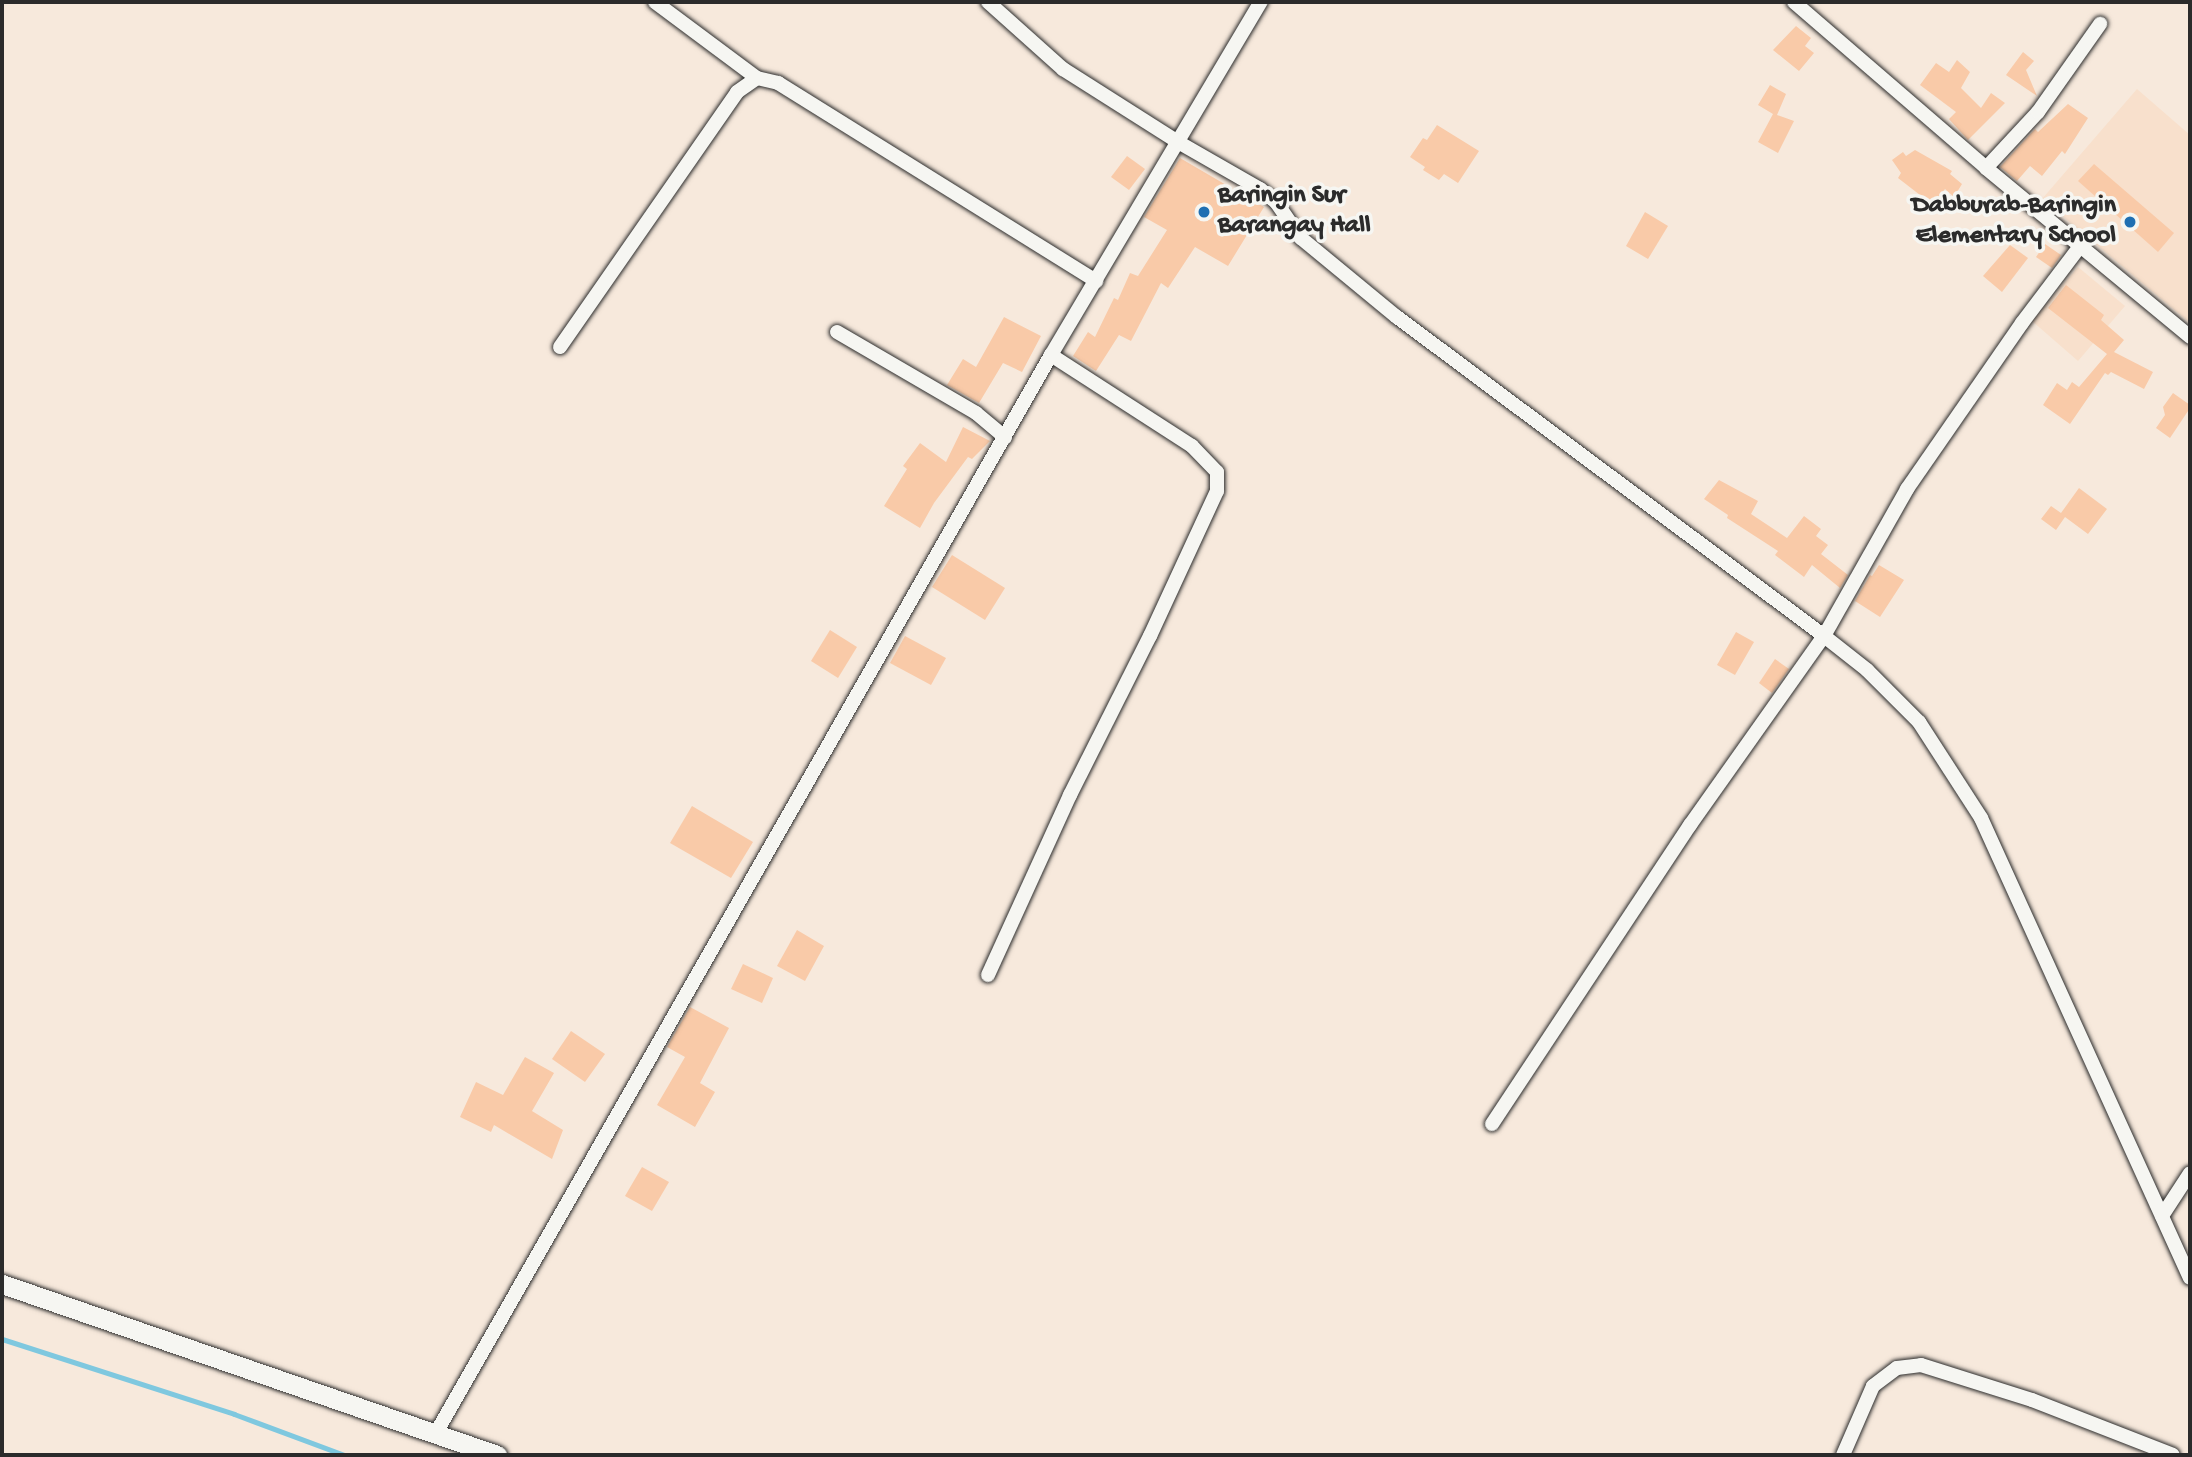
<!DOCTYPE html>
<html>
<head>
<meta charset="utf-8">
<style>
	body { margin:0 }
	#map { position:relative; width:2192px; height:1457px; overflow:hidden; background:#f7e9dc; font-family:"Gochi Hand",sans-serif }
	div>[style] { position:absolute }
	.built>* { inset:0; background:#f8e0cc }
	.stream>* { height:5px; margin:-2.5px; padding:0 2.5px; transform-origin:2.5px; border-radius:2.5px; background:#7fc8df }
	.building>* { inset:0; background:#f9caa8 }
	.roads { filter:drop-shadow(0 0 2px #2b2b2b) drop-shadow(0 0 2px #2b2b2b) }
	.street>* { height:14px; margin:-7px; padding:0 7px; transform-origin:7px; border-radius:7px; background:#f6f6f2 }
	.secondary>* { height:19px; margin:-9.5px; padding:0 9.5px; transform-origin:9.5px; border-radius:9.5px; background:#f6f6f2 }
	.dots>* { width:19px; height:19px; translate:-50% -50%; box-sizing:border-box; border:4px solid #f6f6f2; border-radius:50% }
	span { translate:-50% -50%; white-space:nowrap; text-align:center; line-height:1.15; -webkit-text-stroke:7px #f6f6f2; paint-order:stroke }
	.poi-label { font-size:26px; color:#2b2b2b; font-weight:700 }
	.left { translate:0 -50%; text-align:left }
	.right { translate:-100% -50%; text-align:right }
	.frame { position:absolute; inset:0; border:4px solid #2b2b2b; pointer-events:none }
</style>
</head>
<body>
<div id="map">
	<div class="built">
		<i style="clip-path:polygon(2137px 89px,2190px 135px,2190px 323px,2042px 199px)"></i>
		<i style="clip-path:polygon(2078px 267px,2125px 306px,2078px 361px,2032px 321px)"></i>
	</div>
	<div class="stream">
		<i style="left:2px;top:1339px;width:244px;rotate:17.9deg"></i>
		<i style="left:234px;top:1414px;width:117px;rotate:20.4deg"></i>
	</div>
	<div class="building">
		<i style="clip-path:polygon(1796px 26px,1811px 38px,1805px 46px,1814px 53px,1799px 71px,1773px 50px)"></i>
		<i style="clip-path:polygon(2023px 52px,2034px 61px,2026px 70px,2037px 96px,2006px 75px)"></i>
		<i style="clip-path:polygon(1957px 60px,1970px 72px,1961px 88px,1981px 108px,1991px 93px,2005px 103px,1968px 140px,1949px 119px,1956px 112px,1920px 85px,1936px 63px,1949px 72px)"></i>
		<i style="clip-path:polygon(1770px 85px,1786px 94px,1777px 115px,1794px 121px,1778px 153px,1758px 142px,1773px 114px,1758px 105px)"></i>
		<i style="clip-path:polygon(2068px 104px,2088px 118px,2065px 154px,2062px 151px,2042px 176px,2030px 166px,2017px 181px,2000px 167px,2035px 129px,2038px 132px)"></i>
		<i style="clip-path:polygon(1437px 125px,1479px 151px,1458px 183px,1444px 174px,1439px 180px,1423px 170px,1425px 167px,1410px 157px,1423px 138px,1427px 140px)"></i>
		<i style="clip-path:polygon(1915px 150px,1952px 171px,1950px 174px,1962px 184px,1954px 197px,1945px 189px,1928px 213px,1914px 203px,1920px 195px,1898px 178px,1901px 173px,1892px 160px,1903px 152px,1906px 156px)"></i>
		<i style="clip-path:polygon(1127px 156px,1145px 169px,1129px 190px,1111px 177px)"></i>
		<i style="clip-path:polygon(1180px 158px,1264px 207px,1228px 266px,1195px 247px,1168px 288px,1161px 283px,1131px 341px,1119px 335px,1096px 371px,1073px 356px,1088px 332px,1095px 337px,1114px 298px,1118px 300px,1130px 273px,1138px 276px,1167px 230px,1144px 217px)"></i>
		<i style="clip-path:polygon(2094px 164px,2174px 233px,2158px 252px,2078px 181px)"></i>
		<i style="clip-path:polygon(1645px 212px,1668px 226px,1648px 259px,1626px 246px)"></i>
		<i style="clip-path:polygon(2045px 244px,2061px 255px,2052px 268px,2036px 257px)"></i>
		<i style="clip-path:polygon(2010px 245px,2028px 258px,2002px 292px,1983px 276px)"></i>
		<i style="clip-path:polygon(2066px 285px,2104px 315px,2101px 320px,2124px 340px,2114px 352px,2153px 372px,2144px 389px,2111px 372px,2108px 375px,2105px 373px,2070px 424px,2043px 405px,2057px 383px,2067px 390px,2072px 382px,2079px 387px,2107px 354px,2048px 308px)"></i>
		<i style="clip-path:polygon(1004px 317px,1041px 336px,1022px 372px,1003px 363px,979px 403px,947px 385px,963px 359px,976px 367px)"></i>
		<i style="clip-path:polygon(2173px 393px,2190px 405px,2190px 408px,2170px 438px,2156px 428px,2165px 415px,2163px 407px)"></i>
		<i style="clip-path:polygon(963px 427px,990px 441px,972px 459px,968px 457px,934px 503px,920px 528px,884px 506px,907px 469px,903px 466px,920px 443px,946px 462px)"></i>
		<i style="clip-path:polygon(1719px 480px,1758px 501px,1751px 514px,1787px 538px,1804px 516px,1821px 529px,1816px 536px,1828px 545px,1821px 554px,1848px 575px,1840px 588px,1812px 565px,1804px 577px,1775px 555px,1778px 551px,1727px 518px,1728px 515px,1704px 499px)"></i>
		<i style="clip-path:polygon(2079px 488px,2107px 509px,2088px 534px,2065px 517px,2056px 530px,2041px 519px,2051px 506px,2061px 513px)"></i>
		<i style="clip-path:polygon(952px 555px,1005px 588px,985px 620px,932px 587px)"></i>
		<i style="clip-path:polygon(1879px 565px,1904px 580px,1880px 617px,1855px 601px,1870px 575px,1872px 576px)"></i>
		<i style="clip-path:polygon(830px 630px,857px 647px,838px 678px,811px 661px)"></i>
		<i style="clip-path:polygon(1736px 632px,1754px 642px,1735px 675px,1717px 665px)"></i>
		<i style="clip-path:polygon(905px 636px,946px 658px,931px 685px,890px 663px)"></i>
		<i style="clip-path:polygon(1775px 659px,1789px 669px,1772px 693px,1759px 683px)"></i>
		<i style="clip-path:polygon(692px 806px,753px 842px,731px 878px,670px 843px)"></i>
		<i style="clip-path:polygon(797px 930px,824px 946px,805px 981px,777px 966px)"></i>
		<i style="clip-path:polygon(743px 964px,773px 978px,762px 1003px,731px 989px)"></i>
		<i style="clip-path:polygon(690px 1007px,729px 1028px,700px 1083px,715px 1092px,695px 1127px,657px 1105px,685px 1057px,667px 1047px)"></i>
		<i style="clip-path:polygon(571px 1031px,605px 1054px,585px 1082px,552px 1059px)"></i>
		<i style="clip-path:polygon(525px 1057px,554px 1073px,532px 1111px,563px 1130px,552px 1159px,494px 1125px,491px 1132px,460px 1117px,476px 1082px,503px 1095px)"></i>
		<i style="clip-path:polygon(642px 1167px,669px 1182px,652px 1211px,625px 1196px)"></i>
	</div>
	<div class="roads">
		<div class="street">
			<i style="left:655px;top:2px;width:127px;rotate:36.7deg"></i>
			<i style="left:988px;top:2px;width:101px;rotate:41.8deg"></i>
			<i style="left:1063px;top:69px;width:136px;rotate:32.4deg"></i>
			<i style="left:1178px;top:142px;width:95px;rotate:29.8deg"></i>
			<i style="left:1260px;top:189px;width:21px;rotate:39deg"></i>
			<i style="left:1276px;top:202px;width:44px;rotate:55.2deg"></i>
			<i style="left:1301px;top:238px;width:124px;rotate:39.5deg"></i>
			<i style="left:1397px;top:317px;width:533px;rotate:36.76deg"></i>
			<i style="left:1824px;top:636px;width:55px;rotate:38.3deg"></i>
			<i style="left:1867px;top:670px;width:74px;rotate:45deg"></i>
			<i style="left:1919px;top:722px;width:114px;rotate:57.1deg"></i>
			<i style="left:1981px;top:818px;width:505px;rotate:65.57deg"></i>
			<i style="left:1794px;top:2px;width:254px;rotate:40.8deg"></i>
			<i style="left:1986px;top:168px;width:265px;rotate:39.6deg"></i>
			<i style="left:1986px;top:168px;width:76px;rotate:-47.1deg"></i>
			<i style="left:2038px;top:112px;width:108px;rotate:-54.8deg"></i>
			<i style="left:837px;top:332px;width:161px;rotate:30.2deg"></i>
			<i style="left:976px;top:413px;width:38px;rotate:40deg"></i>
			<i style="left:560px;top:347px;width:310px;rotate:-55.2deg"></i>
			<i style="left:737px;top:92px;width:24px;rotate:-35deg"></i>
			<i style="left:757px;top:78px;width:22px;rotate:13deg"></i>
			<i style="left:778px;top:83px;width:375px;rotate:31.9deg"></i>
			<i style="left:988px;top:975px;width:198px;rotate:-65.5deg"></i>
			<i style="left:1070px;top:795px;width:178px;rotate:-63.3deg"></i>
			<i style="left:1150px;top:636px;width:160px;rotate:-65.2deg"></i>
			<i style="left:1217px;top:491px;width:19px;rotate:-90deg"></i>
			<i style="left:1217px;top:472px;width:36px;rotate:-134deg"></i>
			<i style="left:1192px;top:446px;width:168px;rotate:-147.2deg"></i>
			<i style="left:1492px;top:1124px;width:359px;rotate:-56.5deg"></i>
			<i style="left:1690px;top:825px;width:232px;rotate:-54.7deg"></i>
			<i style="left:1824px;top:636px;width:169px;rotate:-60.5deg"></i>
			<i style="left:1907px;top:489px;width:202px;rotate:-55.3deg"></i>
			<i style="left:2022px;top:323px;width:98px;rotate:-52.9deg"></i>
			<i style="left:2162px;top:1216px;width:51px;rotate:-56.9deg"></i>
			<i style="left:436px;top:1433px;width:1241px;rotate:-60.3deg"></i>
			<i style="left:1051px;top:355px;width:411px;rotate:-59.3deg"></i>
			<i style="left:1843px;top:1455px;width:75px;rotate:-66.5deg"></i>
			<i style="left:1873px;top:1386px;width:30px;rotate:-37deg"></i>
			<i style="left:1897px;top:1368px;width:24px;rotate:-7deg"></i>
			<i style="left:1921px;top:1365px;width:116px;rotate:17.5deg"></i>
			<i style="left:2032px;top:1400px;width:151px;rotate:21.3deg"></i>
		</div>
		<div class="secondary">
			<i style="left:2px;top:1284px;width:524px;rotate:19.06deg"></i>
		</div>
	</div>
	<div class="dots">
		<i style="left:1204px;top:212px;background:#1f6fb2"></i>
		<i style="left:2130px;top:222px;background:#1f6fb2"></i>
	</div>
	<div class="poi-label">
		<span class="left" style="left:1218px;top:212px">Baringin Sur<br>Barangay Hall</span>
		<span class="right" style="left:2116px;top:222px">Dabburab-Baringin<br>Elementary School</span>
	</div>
	<div class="frame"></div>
</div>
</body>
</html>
